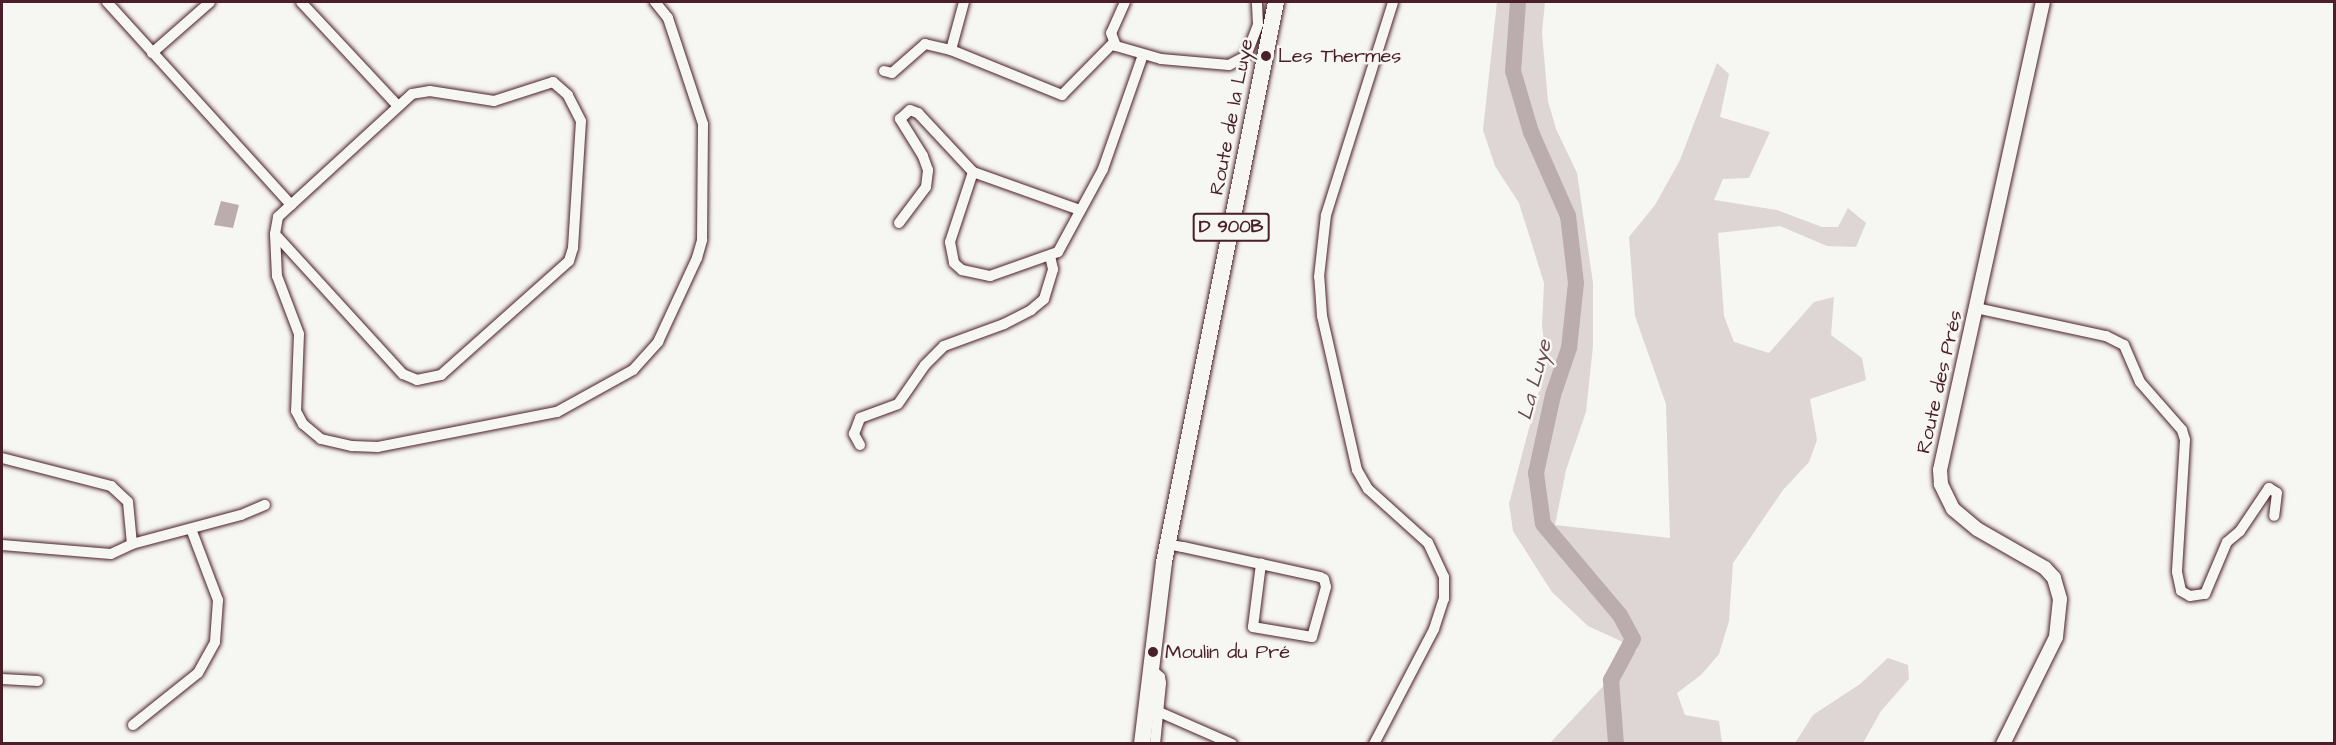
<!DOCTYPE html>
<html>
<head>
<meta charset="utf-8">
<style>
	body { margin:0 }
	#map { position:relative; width:2336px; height:745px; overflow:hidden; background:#f6f6f2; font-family:"Architects Daughter",sans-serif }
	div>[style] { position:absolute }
	.green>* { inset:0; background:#ddd6d5 }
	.water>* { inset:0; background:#bbadae }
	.river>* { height:16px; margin:-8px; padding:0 8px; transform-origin:8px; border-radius:8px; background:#bbadae }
	.roads { filter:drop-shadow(0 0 2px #4a1f2b) drop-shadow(0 0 2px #4a1f2b) }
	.minor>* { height:10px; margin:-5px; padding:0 5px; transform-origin:5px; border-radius:5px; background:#f6f6f2 }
	.tertiary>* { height:14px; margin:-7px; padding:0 7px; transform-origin:7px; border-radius:7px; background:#f6f6f2 }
	.primary>* { height:16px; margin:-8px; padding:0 8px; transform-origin:8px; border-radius:8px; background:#f6f6f2 }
	.dots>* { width:16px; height:16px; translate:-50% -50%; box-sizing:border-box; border:3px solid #f6f6f2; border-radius:50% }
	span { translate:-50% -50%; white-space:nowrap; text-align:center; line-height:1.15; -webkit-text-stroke:5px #f6f6f2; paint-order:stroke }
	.shield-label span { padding:2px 4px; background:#f6f6f2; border:2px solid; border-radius:4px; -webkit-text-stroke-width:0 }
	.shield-label { font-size:18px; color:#4a1f2b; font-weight:700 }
	.poi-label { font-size:20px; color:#4a1f2b }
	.left { translate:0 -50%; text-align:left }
	.street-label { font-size:20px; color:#4a1f2b }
	.water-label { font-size:21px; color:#6c4a52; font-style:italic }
	.frame { position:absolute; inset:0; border:3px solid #4a1f2b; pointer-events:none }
</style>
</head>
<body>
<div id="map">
	<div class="green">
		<i style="clip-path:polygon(1497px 2px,1545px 2px,1542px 33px,1548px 101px,1556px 129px,1577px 173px,1593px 283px,1593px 346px,1586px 412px,1566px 470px,1555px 525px,1670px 538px,1666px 404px,1635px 316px,1629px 237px,1655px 205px,1680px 160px,1717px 63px,1729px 74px,1720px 117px,1770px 132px,1749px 178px,1723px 179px,1714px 200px,1777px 210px,1822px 227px,1838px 227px,1848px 208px,1866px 223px,1856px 247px,1827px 246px,1780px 226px,1718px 233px,1724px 316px,1734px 342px,1769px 353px,1814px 302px,1834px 297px,1831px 335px,1862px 358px,1866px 380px,1810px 399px,1817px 440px,1809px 462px,1783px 490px,1733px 563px,1729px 621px,1719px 654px,1701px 675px,1677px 693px,1685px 715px,1719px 721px,1722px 743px,1550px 743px,1638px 649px,1588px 626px,1552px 592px,1513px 531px,1509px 504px,1547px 360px,1542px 327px,1544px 283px,1519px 203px,1495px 166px,1483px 130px)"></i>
		<i style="clip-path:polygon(1888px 658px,1908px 665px,1909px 679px,1881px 711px,1863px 743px,1795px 743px,1813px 715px,1860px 684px)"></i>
	</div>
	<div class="water">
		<i style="clip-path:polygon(221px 201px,239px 205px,233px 228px,214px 225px)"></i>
	</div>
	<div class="river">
		<i style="left:1518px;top:2px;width:69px;rotate:94.1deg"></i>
		<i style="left:1513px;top:71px;width:64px;rotate:73.6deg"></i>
		<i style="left:1531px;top:132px;width:92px;rotate:66.2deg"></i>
		<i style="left:1568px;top:216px;width:67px;rotate:83.2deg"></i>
		<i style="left:1576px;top:283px;width:65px;rotate:96.1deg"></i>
		<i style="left:1569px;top:348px;width:50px;rotate:108.8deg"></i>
		<i style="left:1553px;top:395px;width:80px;rotate:102.3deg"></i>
		<i style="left:1536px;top:473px;width:51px;rotate:82.2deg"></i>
		<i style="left:1543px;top:524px;width:119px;rotate:49.8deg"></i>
		<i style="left:1620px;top:615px;width:27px;rotate:62deg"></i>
		<i style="left:1633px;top:639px;width:47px;rotate:118.2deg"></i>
		<i style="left:1611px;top:680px;width:64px;rotate:85.5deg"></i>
	</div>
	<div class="roads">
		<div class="minor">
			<i style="left:107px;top:2px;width:274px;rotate:47.8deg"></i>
			<i style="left:301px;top:2px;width:142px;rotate:47deg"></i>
			<i style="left:964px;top:2px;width:50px;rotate:105.2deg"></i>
			<i style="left:951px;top:50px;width:120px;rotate:22.1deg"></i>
			<i style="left:1062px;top:95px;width:74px;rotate:-45.5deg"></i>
			<i style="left:1125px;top:2px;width:34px;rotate:114deg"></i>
			<i style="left:1111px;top:33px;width:14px;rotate:69deg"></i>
			<i style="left:1116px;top:46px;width:47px;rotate:16.1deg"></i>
			<i style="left:1161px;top:59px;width:68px;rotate:5deg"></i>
			<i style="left:1229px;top:65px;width:19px;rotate:-28deg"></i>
			<i style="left:1246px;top:56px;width:34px;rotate:-69deg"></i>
			<i style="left:1258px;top:24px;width:22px;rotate:-93deg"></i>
			<i style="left:152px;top:53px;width:77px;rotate:-41.3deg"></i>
			<i style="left:884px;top:71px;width:8px;rotate:14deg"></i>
			<i style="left:892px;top:73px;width:44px;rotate:-41.3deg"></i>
			<i style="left:925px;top:44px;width:27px;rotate:13deg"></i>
			<i style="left:973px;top:172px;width:114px;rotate:19.6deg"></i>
			<i style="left:899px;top:223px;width:45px;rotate:-53.1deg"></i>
			<i style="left:926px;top:187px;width:17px;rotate:-83deg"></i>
			<i style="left:928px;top:170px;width:15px;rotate:-110deg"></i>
			<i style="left:923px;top:156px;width:44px;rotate:-121.9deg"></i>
			<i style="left:900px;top:119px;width:13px;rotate:-42deg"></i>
			<i style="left:910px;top:110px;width:9px;rotate:21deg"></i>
			<i style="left:918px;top:113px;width:81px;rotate:47deg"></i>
			<i style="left:973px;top:172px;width:74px;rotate:108.2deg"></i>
			<i style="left:950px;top:242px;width:21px;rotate:79deg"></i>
			<i style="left:954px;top:263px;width:11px;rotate:41deg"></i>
			<i style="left:962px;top:270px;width:29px;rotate:12deg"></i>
			<i style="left:990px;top:276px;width:72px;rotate:-19.4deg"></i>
			<i style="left:1058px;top:252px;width:94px;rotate:-61.5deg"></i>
			<i style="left:1103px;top:169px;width:121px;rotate:-70.7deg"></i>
			<i style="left:275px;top:234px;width:190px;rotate:47.6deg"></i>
			<i style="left:403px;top:374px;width:15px;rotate:23deg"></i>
			<i style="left:417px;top:380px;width:25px;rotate:-12deg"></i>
			<i style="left:441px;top:375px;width:171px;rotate:-41.7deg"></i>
			<i style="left:569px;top:261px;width:14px;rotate:-73deg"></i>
			<i style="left:573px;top:248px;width:127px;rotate:-86.4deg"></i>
			<i style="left:581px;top:121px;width:29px;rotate:-117deg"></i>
			<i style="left:568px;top:95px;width:20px;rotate:-139deg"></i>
			<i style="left:553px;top:82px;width:62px;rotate:162.1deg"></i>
			<i style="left:494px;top:101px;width:65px;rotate:-171.1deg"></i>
			<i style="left:430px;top:91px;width:18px;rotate:171deg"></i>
			<i style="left:412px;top:94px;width:182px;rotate:137.5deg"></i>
			<i style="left:278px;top:217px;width:17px;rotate:100deg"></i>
			<i style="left:275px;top:234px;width:42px;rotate:87.3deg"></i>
			<i style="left:277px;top:276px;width:62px;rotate:69.2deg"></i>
			<i style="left:299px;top:334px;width:77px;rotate:92.2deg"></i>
			<i style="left:296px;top:411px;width:15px;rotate:62deg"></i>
			<i style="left:303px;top:424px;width:23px;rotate:40deg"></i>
			<i style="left:321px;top:439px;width:32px;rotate:13deg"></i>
			<i style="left:352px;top:446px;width:26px;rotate:2deg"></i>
			<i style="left:378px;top:447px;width:182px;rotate:-11.1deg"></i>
			<i style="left:557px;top:412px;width:87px;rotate:-28.9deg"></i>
			<i style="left:633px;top:370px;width:38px;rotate:-48deg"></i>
			<i style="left:658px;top:342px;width:93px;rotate:-65.1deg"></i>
			<i style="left:697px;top:258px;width:19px;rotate:-74deg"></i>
			<i style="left:702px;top:240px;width:116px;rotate:-89.5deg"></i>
			<i style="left:703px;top:124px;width:112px;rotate:-108.3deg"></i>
			<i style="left:668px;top:18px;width:21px;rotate:-129deg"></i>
			<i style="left:1976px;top:308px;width:133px;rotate:12.2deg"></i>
			<i style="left:2106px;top:336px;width:20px;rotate:27deg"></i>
			<i style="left:2124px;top:345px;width:40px;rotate:66.6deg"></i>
			<i style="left:2140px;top:382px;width:64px;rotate:48.8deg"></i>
			<i style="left:2182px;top:430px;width:10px;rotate:73deg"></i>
			<i style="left:2185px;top:440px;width:132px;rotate:93.5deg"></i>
			<i style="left:2177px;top:572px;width:19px;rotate:78deg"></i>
			<i style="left:2181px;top:591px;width:10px;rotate:29deg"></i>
			<i style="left:2190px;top:596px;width:15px;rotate:-8deg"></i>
			<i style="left:2205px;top:594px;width:56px;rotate:-67.1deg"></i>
			<i style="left:2227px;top:542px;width:17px;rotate:-40deg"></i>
			<i style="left:2240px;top:531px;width:52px;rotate:-56deg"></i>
			<i style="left:2269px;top:488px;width:9px;rotate:32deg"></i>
			<i style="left:2277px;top:493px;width:23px;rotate:97deg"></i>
			<i style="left:860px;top:445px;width:13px;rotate:-119deg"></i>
			<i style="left:854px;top:434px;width:17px;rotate:-69deg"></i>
			<i style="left:860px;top:418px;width:40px;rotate:-20.2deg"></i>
			<i style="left:898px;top:404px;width:47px;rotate:-55.3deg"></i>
			<i style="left:925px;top:365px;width:27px;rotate:-45deg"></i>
			<i style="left:944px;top:346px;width:64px;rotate:-20.1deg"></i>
			<i style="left:1004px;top:324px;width:30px;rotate:-27deg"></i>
			<i style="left:1031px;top:310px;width:17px;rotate:-40deg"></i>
			<i style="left:1044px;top:299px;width:31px;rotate:-73deg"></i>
			<i style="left:1053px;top:269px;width:13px;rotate:-103deg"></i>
			<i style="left:2px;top:458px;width:113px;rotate:14.4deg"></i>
			<i style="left:111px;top:486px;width:23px;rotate:43deg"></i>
			<i style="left:128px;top:502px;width:42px;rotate:84.6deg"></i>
			<i style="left:132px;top:544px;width:113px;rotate:-14.9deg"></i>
			<i style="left:241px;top:515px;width:26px;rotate:-23deg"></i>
			<i style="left:1167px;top:544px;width:16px;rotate:11deg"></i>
			<i style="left:1183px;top:547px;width:80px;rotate:12.3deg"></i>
			<i style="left:1261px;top:564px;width:60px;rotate:12.4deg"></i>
			<i style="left:1320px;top:577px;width:4px;rotate:27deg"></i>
			<i style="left:1324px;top:579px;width:8px;rotate:76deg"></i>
			<i style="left:1326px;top:587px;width:52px;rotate:105.6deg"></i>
			<i style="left:1312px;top:637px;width:60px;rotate:-170.4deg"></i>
			<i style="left:1253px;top:627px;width:64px;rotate:-82.8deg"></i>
			<i style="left:2px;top:545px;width:109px;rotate:4.7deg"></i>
			<i style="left:111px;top:554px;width:23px;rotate:-25deg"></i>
			<i style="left:1151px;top:669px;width:12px;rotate:42deg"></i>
			<i style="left:1160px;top:677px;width:6px;rotate:81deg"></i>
			<i style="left:1161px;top:683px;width:61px;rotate:95.6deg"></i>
			<i style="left:2px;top:679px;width:36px;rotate:3deg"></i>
			<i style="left:1157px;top:711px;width:82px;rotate:23.7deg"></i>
			<i style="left:133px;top:725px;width:83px;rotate:-38.7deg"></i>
			<i style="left:198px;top:673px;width:35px;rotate:-61deg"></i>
			<i style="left:215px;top:642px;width:42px;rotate:-85.9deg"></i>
			<i style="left:218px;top:600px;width:76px;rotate:-110.8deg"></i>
			<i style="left:1374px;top:744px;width:130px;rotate:-62.4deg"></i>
			<i style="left:1434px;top:629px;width:32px;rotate:-72deg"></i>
			<i style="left:1444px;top:599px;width:22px;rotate:-90deg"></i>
			<i style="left:1444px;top:577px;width:38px;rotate:-115deg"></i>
			<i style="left:1428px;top:543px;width:81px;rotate:-138deg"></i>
			<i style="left:1368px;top:489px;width:22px;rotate:-120deg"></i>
			<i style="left:1357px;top:470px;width:158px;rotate:-102.8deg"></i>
			<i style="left:1322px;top:316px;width:39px;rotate:-94deg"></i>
			<i style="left:1319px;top:277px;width:62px;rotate:-83.6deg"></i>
			<i style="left:1326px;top:215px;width:223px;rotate:-72.5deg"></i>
		</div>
		<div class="tertiary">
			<i style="left:2003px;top:744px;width:119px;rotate:-63.6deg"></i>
			<i style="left:2056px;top:637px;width:38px;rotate:-84deg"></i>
			<i style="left:2060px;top:599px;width:22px;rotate:-106deg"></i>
			<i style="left:2054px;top:578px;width:13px;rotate:-132deg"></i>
			<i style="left:2045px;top:568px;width:78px;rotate:-150.2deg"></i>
			<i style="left:1977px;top:529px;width:31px;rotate:-140deg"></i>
			<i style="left:1953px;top:509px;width:28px;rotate:-116deg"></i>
			<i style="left:1941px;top:484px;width:14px;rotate:-94deg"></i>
			<i style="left:1940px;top:470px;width:479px;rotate:-77.6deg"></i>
		</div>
		<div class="primary">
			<i style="left:1142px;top:744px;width:183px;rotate:-83.1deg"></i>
			<i style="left:1164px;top:562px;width:571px;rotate:-78.69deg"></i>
		</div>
	</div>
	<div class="dots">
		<i style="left:1266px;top:56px;background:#4a1f2b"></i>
		<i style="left:1153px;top:652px;background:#4a1f2b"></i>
	</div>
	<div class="shield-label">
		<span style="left:1231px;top:227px">D 900B</span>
	</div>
	<div class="poi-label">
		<span class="left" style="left:1278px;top:56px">Les Thermes</span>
		<span class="left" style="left:1165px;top:652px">Moulin du Pré</span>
	</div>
	<div class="street-label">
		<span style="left:1232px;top:117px;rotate:-79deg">Route de la Luye</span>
		<span style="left:1940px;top:382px;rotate:-77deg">Route des Prés</span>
	</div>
	<div class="water-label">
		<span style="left:1535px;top:380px;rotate:-75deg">La Luye</span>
	</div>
	<div class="frame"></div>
</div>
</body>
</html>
